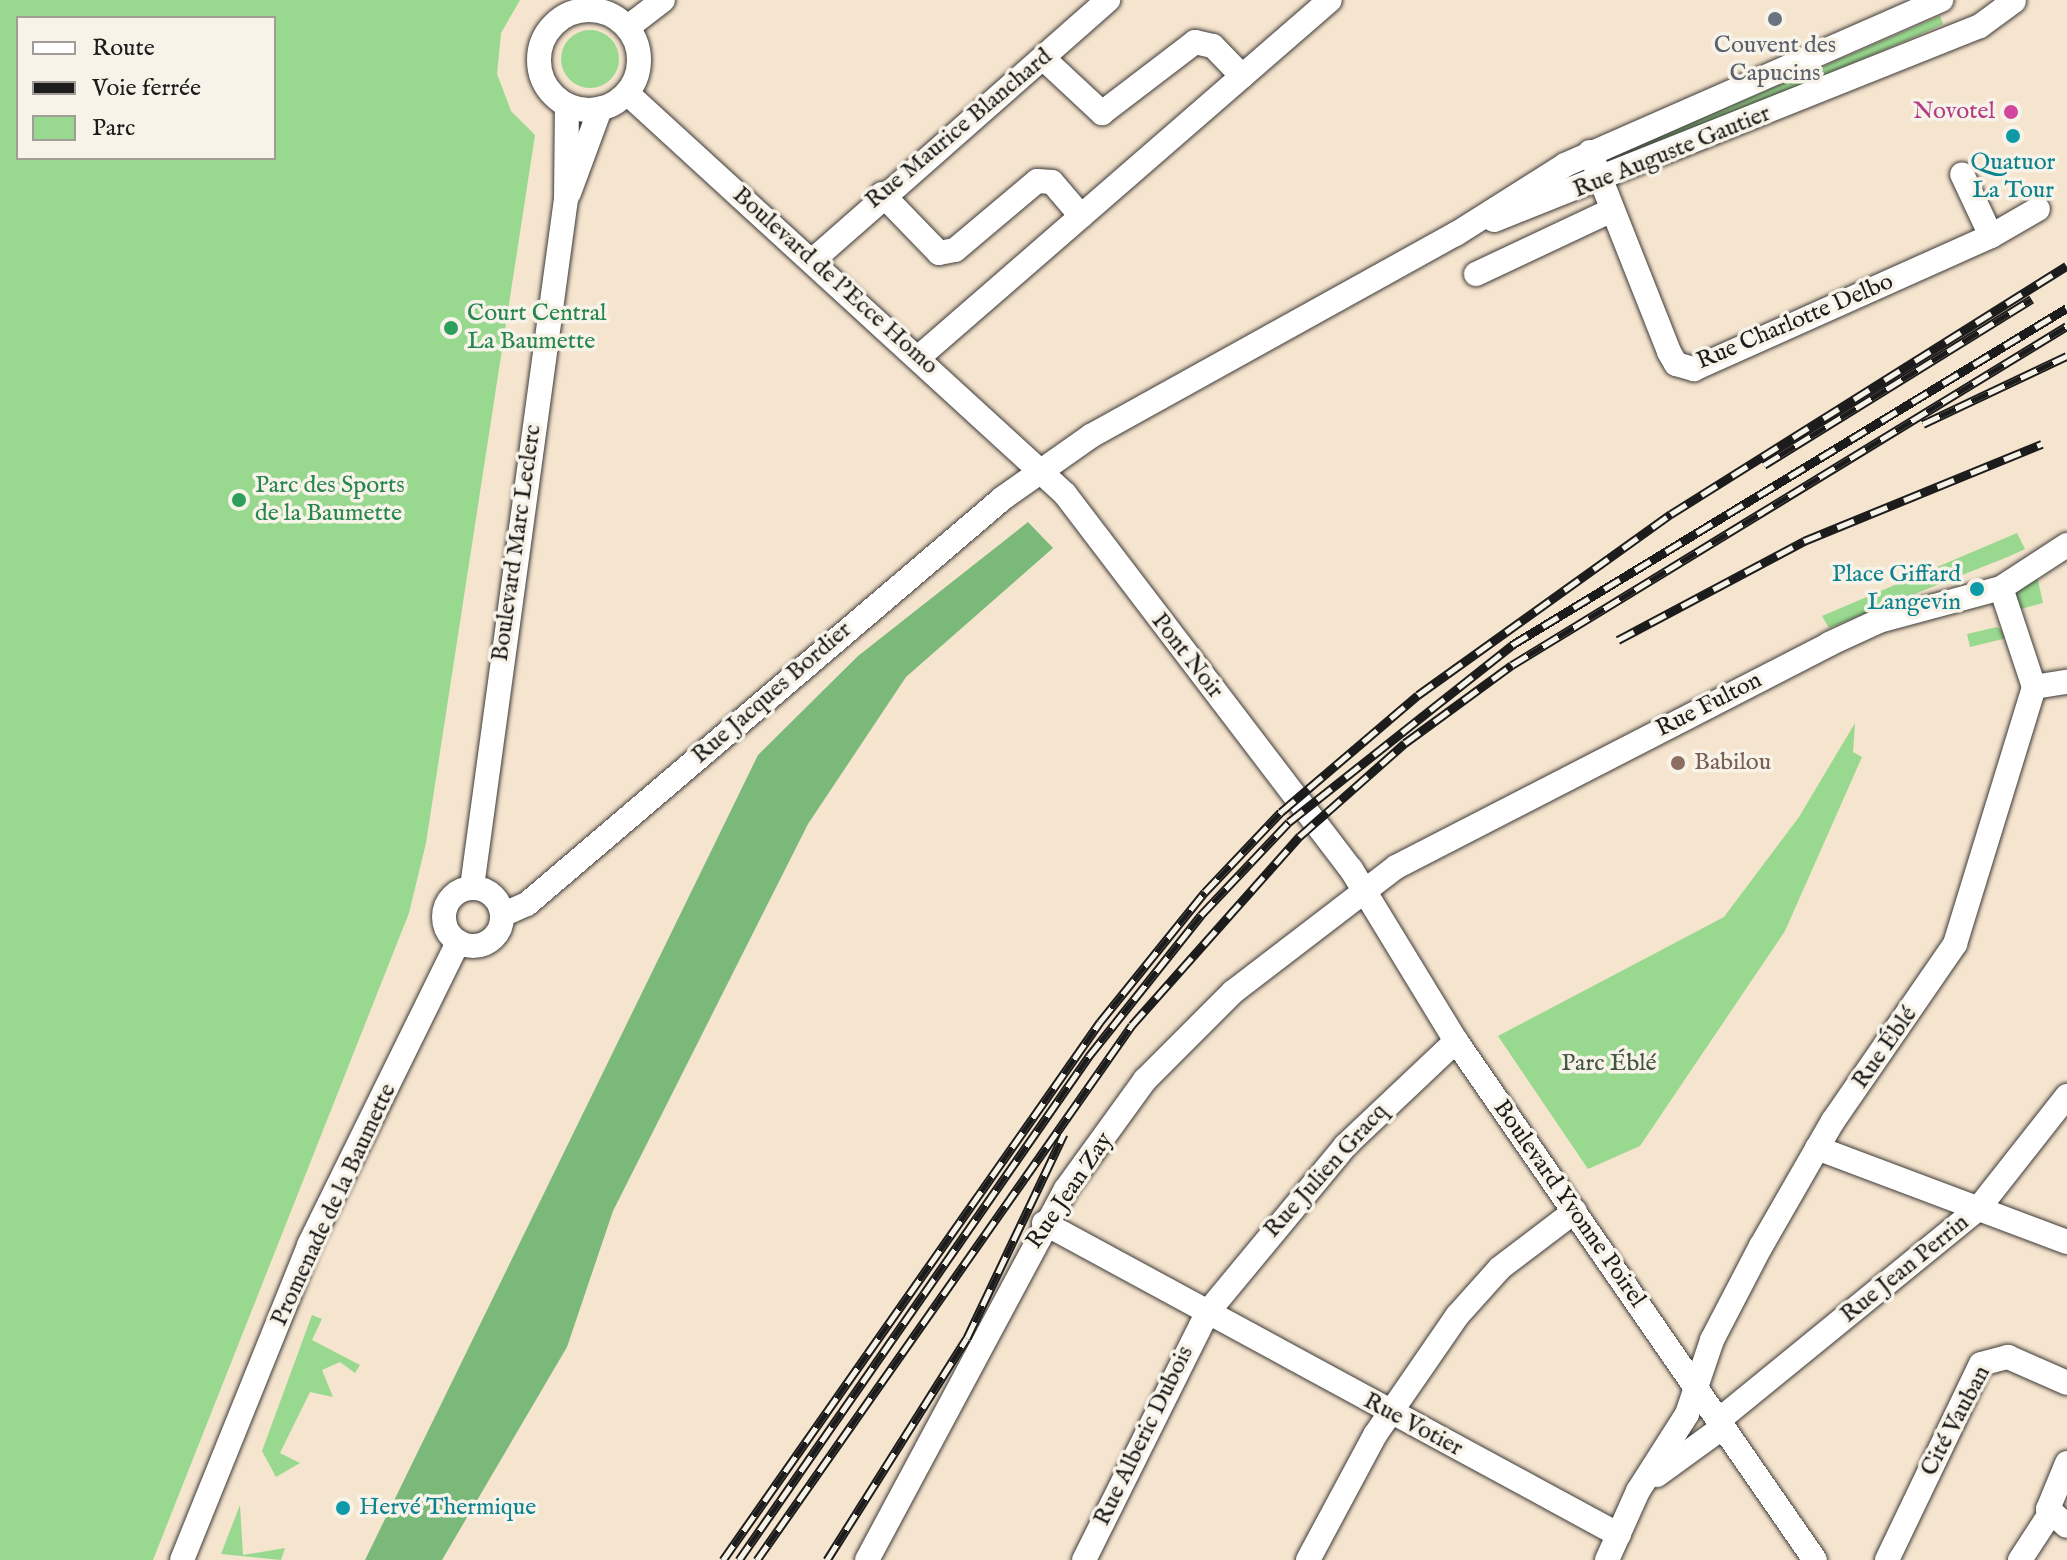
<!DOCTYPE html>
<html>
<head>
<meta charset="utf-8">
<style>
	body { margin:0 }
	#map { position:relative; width:2067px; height:1560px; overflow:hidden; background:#f5e4ce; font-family:"IM FELL English",serif }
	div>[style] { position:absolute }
	.green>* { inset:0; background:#99d98f }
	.round { border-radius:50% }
	.forest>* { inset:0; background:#7ab97a }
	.roads { filter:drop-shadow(0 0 2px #3d3a37) drop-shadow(0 0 2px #3d3a37) }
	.minor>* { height:24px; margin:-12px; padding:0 12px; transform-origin:12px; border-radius:12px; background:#fff }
	.minor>.ring { margin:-12px; padding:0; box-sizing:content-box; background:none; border:24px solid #fff; border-radius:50% }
	.rail>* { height:9px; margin-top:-4.5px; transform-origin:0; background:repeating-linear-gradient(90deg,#f7f3e8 0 18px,#1c1c1c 0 36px); box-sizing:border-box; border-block:2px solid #1c1c1c }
	.dots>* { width:22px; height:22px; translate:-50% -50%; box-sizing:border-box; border:4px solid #f7f3e8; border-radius:50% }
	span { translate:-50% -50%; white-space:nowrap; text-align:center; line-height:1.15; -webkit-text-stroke:7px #f7f3e8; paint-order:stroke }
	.worship-label { font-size:24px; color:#5b616d }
	.hotel-label { font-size:24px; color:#b23c85 }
	.right { translate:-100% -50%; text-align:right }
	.street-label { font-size:24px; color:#1c1c1c }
	.culture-label { font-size:24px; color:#0d838f }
	.left { translate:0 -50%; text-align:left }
	.leisure-label { font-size:24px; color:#27864d }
	.education-label { font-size:24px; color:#785e54 }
	.park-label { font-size:24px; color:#42553e }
	.legend { position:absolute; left:16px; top:16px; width:260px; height:144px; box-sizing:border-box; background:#f7f3e8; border:2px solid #9f9d96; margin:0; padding:10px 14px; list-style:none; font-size:24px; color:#1c1c1c }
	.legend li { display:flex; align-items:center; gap:16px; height:40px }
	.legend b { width:40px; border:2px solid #9f9d96 }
</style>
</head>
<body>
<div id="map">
	<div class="green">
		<i style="clip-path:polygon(evenodd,0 0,520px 0,501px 33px,497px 74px,511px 111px,535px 135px,426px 843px,409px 913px,153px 1560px,0 1560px,0 0,18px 18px,274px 18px,274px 158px,18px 158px,18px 18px)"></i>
		<i style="clip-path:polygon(1940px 16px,1943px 24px,1910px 39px,1622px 160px,1619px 154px)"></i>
		<i class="round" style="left:561px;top:30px;width:58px;height:58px"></i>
		<i style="clip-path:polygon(2017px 533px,2025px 549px,2010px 556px,1829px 628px,1822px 616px)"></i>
		<i style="clip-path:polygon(2037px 576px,2043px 603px,2017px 610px,2017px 593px)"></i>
		<i style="clip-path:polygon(1997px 627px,2011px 637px,1970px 647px,1967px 634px)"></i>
		<i style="clip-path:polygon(1855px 723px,1853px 752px,1862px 757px,1785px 931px,1640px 1146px,1588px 1169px,1498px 1036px,1724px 917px,1799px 817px)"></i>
		<i style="clip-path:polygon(312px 1315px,322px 1319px,312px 1340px,360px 1365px,355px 1373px,340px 1362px,322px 1370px,333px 1397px,310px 1392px,280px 1453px,300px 1463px,276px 1477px,262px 1451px)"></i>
		<i style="clip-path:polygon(240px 1505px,243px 1555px,285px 1548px,281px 1560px,221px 1554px)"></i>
	</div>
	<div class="forest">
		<i style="clip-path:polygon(1028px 522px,1053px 548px,906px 677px,808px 824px,613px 1211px,567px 1347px,442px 1560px,365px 1560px,758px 755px,858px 656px)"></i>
	</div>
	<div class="roads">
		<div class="minor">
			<i class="ring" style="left:539px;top:10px;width:76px;height:76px"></i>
			<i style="left:628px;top:27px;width:44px;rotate:-37.6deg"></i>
			<i style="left:1043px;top:58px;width:81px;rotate:43deg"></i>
			<i style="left:1102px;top:113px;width:117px;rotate:-37.4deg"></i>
			<i style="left:1195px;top:42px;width:18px;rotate:13deg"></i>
			<i style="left:1213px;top:46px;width:42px;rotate:46deg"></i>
			<i style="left:627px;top:93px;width:594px;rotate:42.47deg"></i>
			<i style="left:1065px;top:494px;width:472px;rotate:52.7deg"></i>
			<i style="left:1351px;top:869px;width:202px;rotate:58.6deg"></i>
			<i style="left:1456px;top:1041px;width:631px;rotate:55.33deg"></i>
			<i style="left:1590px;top:152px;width:215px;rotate:68.4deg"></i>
			<i style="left:1669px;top:352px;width:14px;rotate:60deg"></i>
			<i style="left:1676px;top:364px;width:19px;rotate:16deg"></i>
			<i style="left:1694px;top:369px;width:325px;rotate:-24.1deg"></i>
			<i style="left:1991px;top:236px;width:68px;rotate:-115.1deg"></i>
			<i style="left:569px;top:193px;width:90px;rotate:-69.7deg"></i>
			<i style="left:882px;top:194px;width:82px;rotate:46deg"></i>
			<i style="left:939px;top:253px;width:16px;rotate:-11deg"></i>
			<i style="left:955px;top:250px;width:107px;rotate:-40.1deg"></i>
			<i style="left:1037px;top:181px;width:15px;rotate:4deg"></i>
			<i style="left:1052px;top:182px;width:45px;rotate:49.5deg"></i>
			<i style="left:1494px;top:220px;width:523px;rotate:-21.76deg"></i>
			<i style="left:1980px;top:26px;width:42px;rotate:-36.3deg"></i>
			<i style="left:1991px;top:236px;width:54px;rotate:-29.9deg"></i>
			<i style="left:812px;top:261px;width:395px;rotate:-41.4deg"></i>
			<i style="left:1476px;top:274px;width:148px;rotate:-25.2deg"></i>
			<i style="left:919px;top:357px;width:544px;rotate:-40.98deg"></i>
			<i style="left:2034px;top:687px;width:33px;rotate:-9deg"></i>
			<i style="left:472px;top:887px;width:694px;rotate:-82.22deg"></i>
			<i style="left:566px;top:199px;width:94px;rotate:-89.4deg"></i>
			<i class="ring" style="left:444px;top:888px;width:34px;height:34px"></i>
			<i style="left:502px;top:915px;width:27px;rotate:-24deg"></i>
			<i style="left:527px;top:904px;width:626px;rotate:-40.46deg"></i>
			<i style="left:1003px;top:498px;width:108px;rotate:-35.2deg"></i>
			<i style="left:1091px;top:436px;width:417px;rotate:-29deg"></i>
			<i style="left:1456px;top:234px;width:129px;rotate:-32.3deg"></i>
			<i style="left:1565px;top:165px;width:411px;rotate:-23.7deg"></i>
			<i style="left:1817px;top:1148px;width:267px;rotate:20.6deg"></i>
			<i style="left:1044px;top:1223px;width:654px;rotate:28.48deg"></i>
			<i style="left:1719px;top:1420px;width:334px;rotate:-39.2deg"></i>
			<i style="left:1978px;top:1209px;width:144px;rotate:-51.8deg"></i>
			<i style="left:2067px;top:1463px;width:50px;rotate:112.4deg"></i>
			<i style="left:2048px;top:1509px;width:25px;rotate:42deg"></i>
			<i style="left:1657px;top:1475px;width:82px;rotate:-36deg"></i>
			<i style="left:182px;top:1560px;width:340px;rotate:-68deg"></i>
			<i style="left:309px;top:1245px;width:338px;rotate:-63.8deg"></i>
			<i style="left:867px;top:1560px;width:421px;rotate:-61.8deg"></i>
			<i style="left:1066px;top:1189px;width:135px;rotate:-54.1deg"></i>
			<i style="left:1145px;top:1080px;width:124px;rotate:-45deg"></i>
			<i style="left:1233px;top:992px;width:205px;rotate:-37.5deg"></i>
			<i style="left:1396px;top:867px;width:487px;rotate:-27.2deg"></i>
			<i style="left:1829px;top:644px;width:55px;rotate:-24.7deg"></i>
			<i style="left:1879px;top:621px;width:126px;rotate:-15.1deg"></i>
			<i style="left:2001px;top:588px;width:79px;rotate:-33.1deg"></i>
			<i style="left:1084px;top:1560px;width:276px;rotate:-63.5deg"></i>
			<i style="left:1207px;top:1313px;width:217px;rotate:-50.4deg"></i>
			<i style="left:1345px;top:1146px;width:153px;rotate:-43.4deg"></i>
			<i style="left:1308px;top:1560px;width:142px;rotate:-61.8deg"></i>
			<i style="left:1375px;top:1435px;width:145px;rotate:-55.4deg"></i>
			<i style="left:1457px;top:1316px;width:64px;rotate:-48.1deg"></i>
			<i style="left:1500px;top:1268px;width:94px;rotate:-37.2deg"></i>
			<i style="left:1607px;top:1560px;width:76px;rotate:-65.8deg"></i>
			<i style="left:1638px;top:1491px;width:91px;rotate:-57.5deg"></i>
			<i style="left:1687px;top:1414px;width:78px;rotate:-71.3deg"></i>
			<i style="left:1712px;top:1340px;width:106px;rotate:-62.5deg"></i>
			<i style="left:1761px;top:1246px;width:144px;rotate:-60.1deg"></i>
			<i style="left:1833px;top:1121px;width:215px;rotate:-55.4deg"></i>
			<i style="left:1955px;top:944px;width:269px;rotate:-72.9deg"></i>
			<i style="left:2034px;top:687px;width:104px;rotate:-108.4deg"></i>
			<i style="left:1887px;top:1560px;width:217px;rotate:-64.4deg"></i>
			<i style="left:1981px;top:1364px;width:28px;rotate:-15deg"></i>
			<i style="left:2008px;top:1357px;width:64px;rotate:23.8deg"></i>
			<i style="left:2020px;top:1560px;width:55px;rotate:-56.9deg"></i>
		</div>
	</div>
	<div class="rail">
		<i style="left:1923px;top:424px;width:159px;rotate:-25.3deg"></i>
		<i style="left:1764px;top:465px;width:315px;rotate:-31.8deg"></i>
		<i style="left:1618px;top:640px;width:211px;rotate:-28deg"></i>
		<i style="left:1804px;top:541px;width:257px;rotate:-22.2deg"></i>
		<i style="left:723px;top:1560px;width:657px;rotate:-54.98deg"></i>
		<i style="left:1100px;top:1022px;width:167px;rotate:-51.1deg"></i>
		<i style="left:1205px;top:892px;width:110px;rotate:-46.5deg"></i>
		<i style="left:1281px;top:812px;width:180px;rotate:-40.5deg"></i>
		<i style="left:1418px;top:695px;width:311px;rotate:-35.6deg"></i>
		<i style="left:1671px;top:514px;width:467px;rotate:-32.1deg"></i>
		<i style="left:739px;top:1560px;width:614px;rotate:-55.22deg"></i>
		<i style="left:1089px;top:1056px;width:180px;rotate:-51.5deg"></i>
		<i style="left:1201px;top:915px;width:128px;rotate:-46.6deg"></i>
		<i style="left:1289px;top:822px;width:285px;rotate:-38.4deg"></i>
		<i style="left:1512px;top:645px;width:649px;rotate:-31.27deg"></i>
		<i style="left:757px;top:1560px;width:653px;rotate:-54.97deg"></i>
		<i style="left:1132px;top:1025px;width:253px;rotate:-48.4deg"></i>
		<i style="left:1300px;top:836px;width:140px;rotate:-41.5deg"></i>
		<i style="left:1405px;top:743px;width:132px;rotate:-36.1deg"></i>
		<i style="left:1512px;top:665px;width:650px;rotate:-31.42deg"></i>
		<i style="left:827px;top:1560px;width:262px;rotate:-57.8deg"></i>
		<i style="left:967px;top:1338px;width:226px;rotate:-64.6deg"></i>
	</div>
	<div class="dots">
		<i style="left:1775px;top:19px;background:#6b7280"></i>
		<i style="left:2011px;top:112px;background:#d1479c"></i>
		<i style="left:2013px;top:136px;background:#0f9aa8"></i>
		<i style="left:451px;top:328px;background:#2e9e5b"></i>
		<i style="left:239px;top:500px;background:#2e9e5b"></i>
		<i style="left:1977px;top:589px;background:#0f9aa8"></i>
		<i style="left:1678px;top:763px;background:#8d6e63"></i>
		<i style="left:343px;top:1508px;background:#0f9aa8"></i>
	</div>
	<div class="worship-label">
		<span style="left:1775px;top:60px">Couvent des<br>Capucins</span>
	</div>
	<div class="hotel-label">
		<span class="right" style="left:1995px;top:112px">Novotel</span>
	</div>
	<div class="street-label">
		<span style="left:959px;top:129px;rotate:-40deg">Rue Maurice Blanchard</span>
		<span style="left:1672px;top:152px;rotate:-22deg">Rue Auguste Gautier</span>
		<span style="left:835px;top:281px;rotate:42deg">Boulevard de l'Ecce Homo</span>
		<span style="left:1795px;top:322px;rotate:-23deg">Rue Charlotte Delbo</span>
		<span style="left:517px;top:543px;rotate:-82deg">Boulevard Marc Leclerc</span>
		<span style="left:1187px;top:656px;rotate:52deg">Pont Noir</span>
		<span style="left:772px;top:693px;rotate:-41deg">Rue Jacques Bordier</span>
		<span style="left:1709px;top:705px;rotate:-27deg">Rue Fulton</span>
		<span style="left:1885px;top:1048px;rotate:-55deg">Rue Éblé</span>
		<span style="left:1326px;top:1171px;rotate:-48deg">Rue Julien Gracq</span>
		<span style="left:1070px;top:1191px;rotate:-56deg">Rue Jean Zay</span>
		<span style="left:1569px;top:1204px;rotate:55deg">Boulevard Yvonne Poirel</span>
		<span style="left:334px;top:1205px;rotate:-65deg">Promenade de la Baumette</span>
		<span style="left:1905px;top:1269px;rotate:-39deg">Rue Jean Perrin</span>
		<span style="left:1956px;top:1421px;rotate:-62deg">Cité Vauban</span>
		<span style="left:1413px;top:1425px;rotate:28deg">Rue Votier</span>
		<span style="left:1144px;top:1436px;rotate:-64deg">Rue Alberic Dubois</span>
	</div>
	<div class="culture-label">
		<span style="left:2013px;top:177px">Quatuor<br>La Tour</span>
		<span class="right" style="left:1961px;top:589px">Place Giffard<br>Langevin</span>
		<span class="left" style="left:359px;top:1508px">Hervé Thermique</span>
	</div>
	<div class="leisure-label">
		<span class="left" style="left:467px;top:328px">Court Central<br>La Baumette</span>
		<span class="left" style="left:255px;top:500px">Parc des Sports<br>de la Baumette</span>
	</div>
	<div class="education-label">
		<span class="left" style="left:1694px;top:763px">Babilou</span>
	</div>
	<div class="park-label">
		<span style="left:1609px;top:1064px">Parc Éblé</span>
	</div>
	<ul class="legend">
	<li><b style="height:10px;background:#fff"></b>Route</li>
	<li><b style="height:10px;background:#1c1c1c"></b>Voie ferrée</li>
	<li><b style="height:22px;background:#99d98f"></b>Parc</li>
	</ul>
</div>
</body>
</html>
